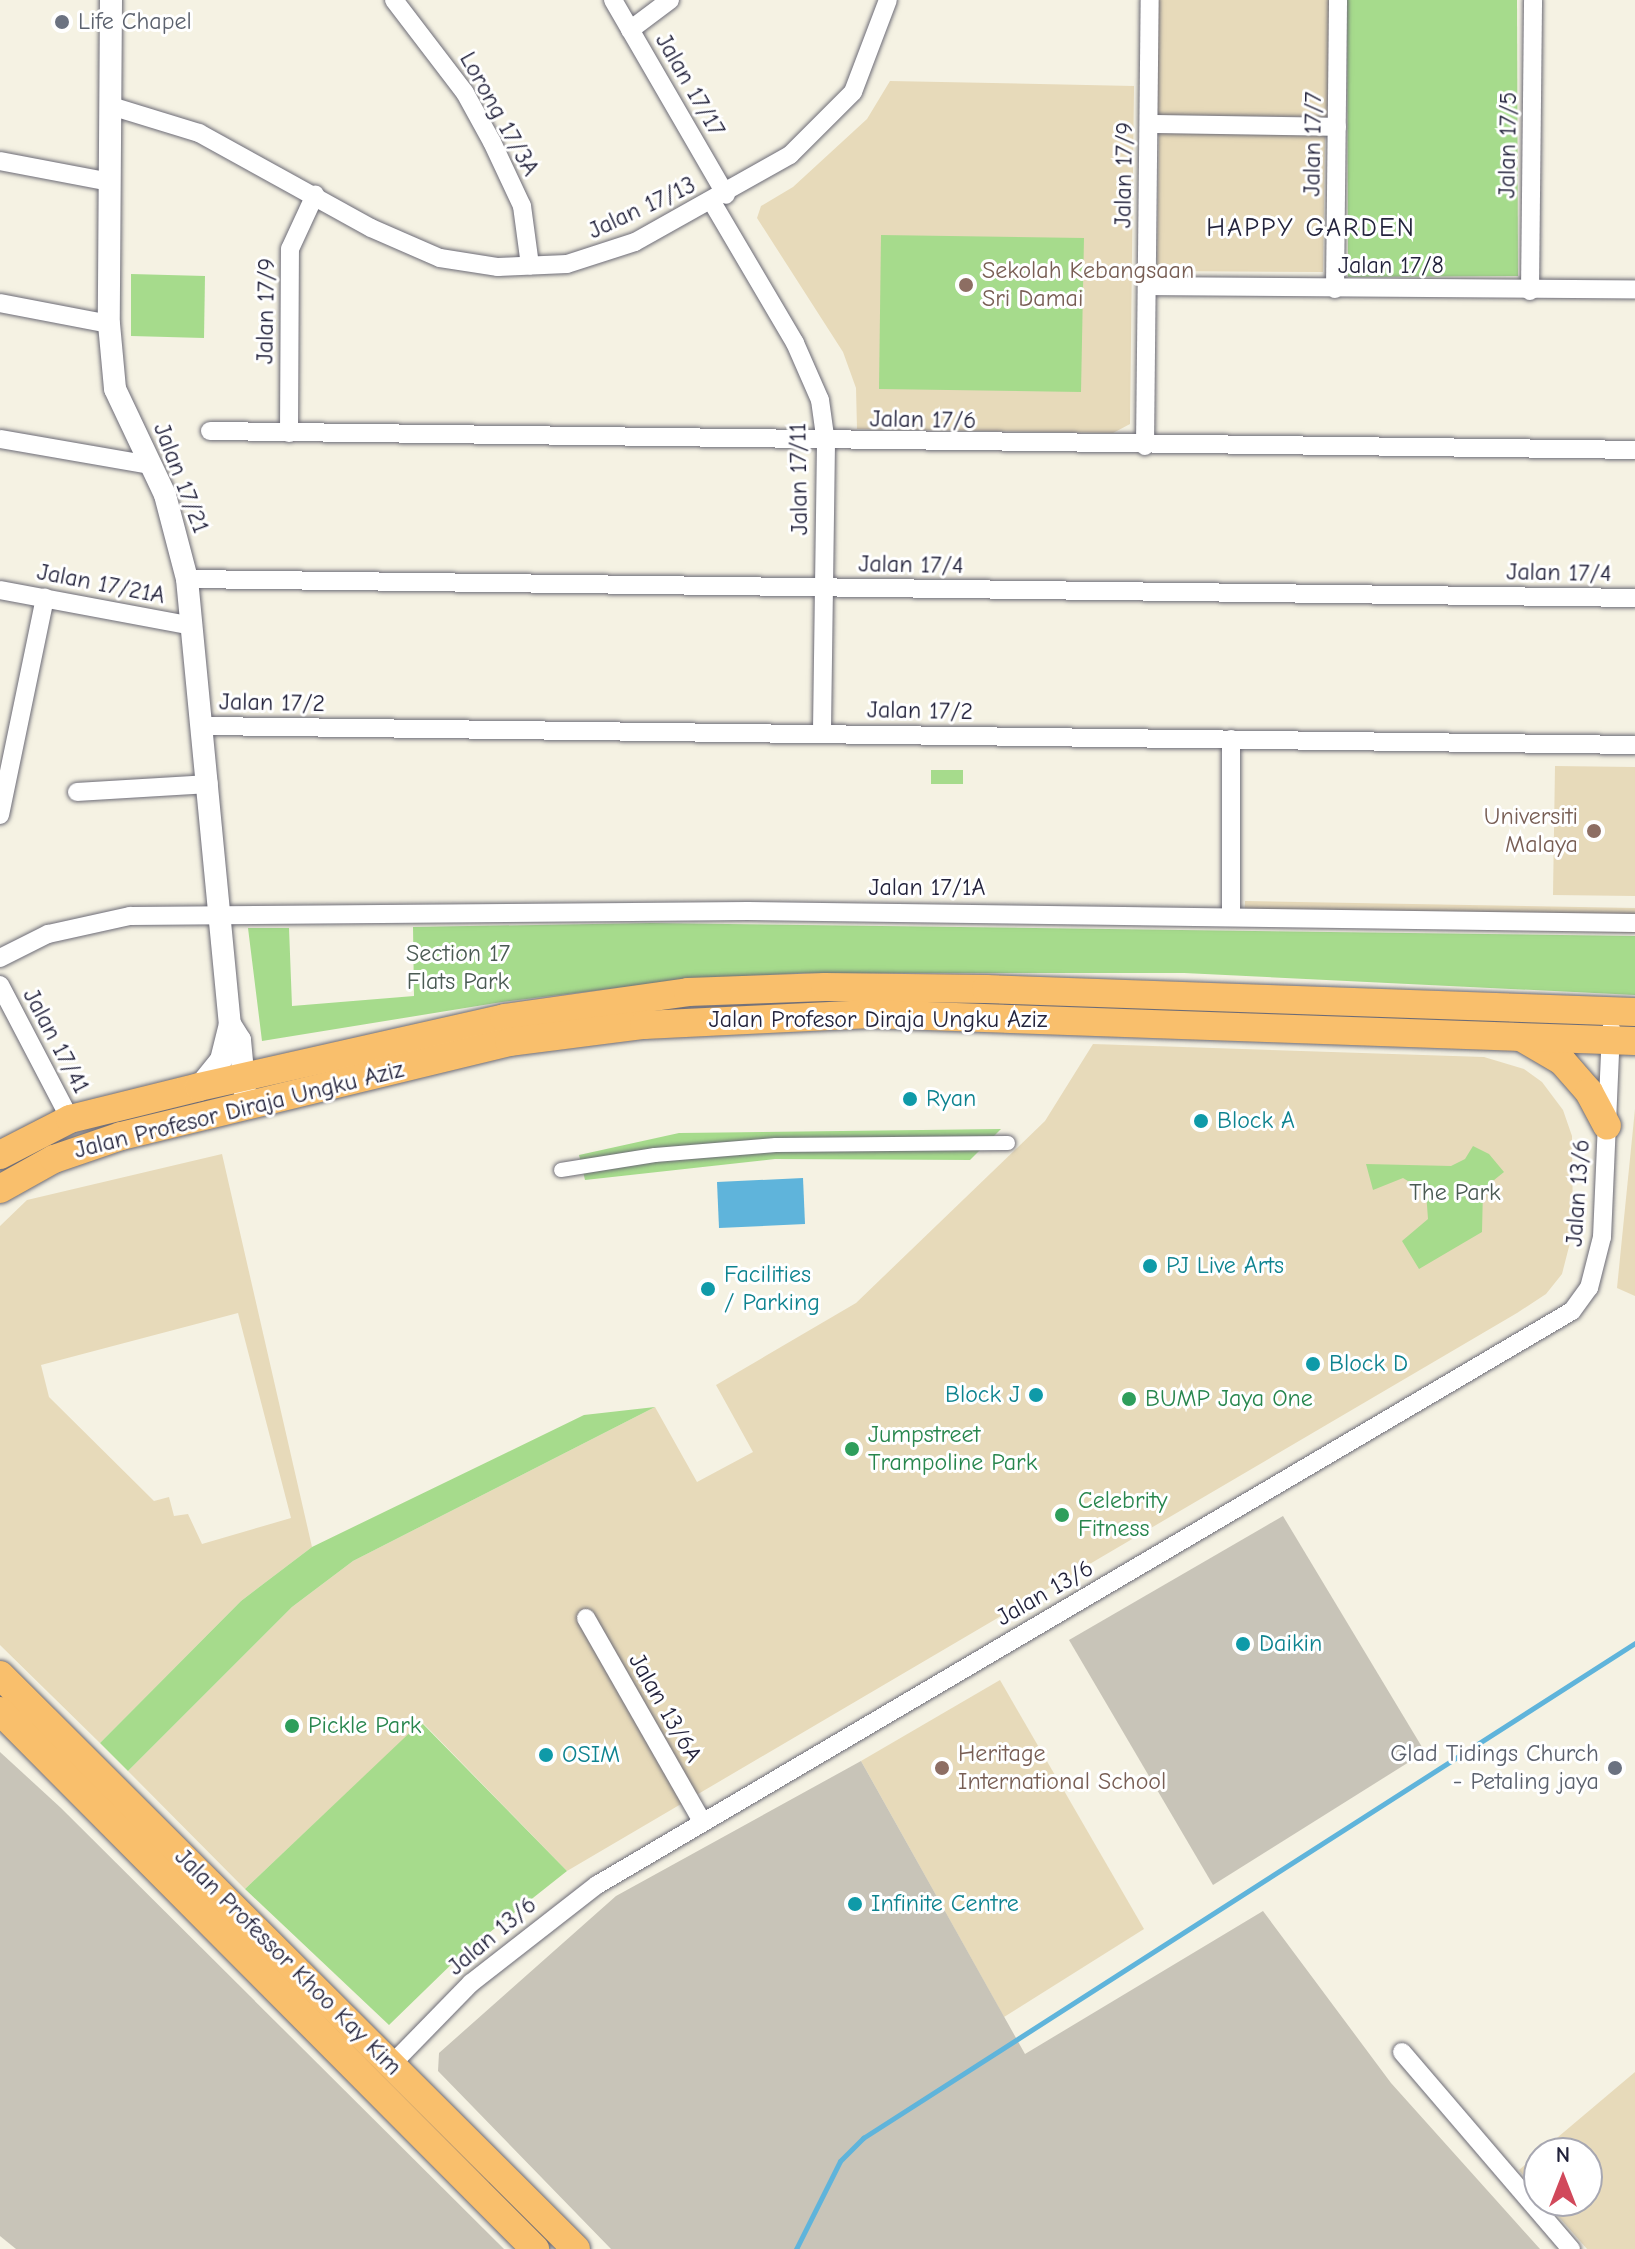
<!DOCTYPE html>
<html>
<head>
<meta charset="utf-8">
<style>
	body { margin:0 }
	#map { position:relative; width:1635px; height:2249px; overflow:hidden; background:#f5f2e3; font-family:"Comic Neue",sans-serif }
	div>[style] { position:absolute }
	.built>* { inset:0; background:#e7daba }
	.industrial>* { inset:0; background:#c8c4b8 }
	.green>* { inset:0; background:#a6db8c }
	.water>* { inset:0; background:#5fb4db }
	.stream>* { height:5px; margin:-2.5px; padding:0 2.5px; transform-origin:2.5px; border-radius:2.5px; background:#5fb4db }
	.roads { filter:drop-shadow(0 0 2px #6c6b76) drop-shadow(0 0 2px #6c6b76) }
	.pedestrian>* { height:14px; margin:-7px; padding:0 7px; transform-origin:7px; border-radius:7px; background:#fff }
	.minor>* { height:18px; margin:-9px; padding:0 9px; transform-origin:9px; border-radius:9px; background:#fff }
	.tertiary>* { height:22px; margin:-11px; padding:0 11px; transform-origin:11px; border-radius:11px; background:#fff }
	.primary>* { height:28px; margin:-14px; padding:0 14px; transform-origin:14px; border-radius:14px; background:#f9bf6c }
	.dots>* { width:22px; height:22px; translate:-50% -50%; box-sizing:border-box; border:4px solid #fff; border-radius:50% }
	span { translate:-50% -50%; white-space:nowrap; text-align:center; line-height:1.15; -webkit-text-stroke:6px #fff; paint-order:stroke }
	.worship-label { font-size:24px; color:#5b616d }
	.left { translate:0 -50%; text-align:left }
	.right { translate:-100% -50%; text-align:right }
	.street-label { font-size:24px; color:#22223b }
	.education-label { font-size:24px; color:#785e54 }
	.park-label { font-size:24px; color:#4a5a53 }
	.culture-label { font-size:24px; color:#0d838f }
	.leisure-label { font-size:24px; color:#27864d }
	.neighbourhood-label { font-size:26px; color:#22223b; letter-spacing:2px }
	.north { position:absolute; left:1523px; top:2137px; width:80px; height:80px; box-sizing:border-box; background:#fff; border:2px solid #a7a7b1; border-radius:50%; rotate:0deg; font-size:22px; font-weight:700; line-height:32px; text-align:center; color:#22223b }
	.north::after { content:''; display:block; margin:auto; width:28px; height:36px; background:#d1495b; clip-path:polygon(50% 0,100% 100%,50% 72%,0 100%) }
</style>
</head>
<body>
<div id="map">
	<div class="built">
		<i style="clip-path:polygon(1157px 0,1332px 0,1330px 117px,1156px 115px)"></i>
		<i style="clip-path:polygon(890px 81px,1134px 86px,1130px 424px,1113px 433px,857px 429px,856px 388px,843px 352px,757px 218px,761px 206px,793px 187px,867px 119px)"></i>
		<i style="clip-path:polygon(1159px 132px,1325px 134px,1323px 272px,1157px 271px)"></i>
		<i style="clip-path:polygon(1555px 766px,1635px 767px,1635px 896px,1553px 895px)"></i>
		<i style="clip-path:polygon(1245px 901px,1635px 908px,1635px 933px,1244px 926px)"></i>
		<i style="clip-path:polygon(1093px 1044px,1484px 1057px,1524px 1069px,1542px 1082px,1563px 1110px,1572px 1136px,1573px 1231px,1562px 1274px,1546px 1294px,1517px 1313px,567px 1871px,422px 1722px,245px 1889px,128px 1771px,292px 1607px,353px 1561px,655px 1407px,697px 1482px,753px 1452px,716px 1385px,856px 1303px,1045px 1121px)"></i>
		<i style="clip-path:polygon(1635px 1109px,1635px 1296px,1617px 1288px)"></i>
		<i style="clip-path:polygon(evenodd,222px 1154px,312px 1547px,241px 1601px,100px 1743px,0 1645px,0 1226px,27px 1200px,222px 1154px,238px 1313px,291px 1518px,202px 1544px,188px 1514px,174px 1516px,169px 1497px,154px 1501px,49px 1397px,41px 1365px,238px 1313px)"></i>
		<i style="clip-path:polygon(1000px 1680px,1144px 1929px,1004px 2017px,861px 1761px)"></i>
		<i style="clip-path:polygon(1635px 2072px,1635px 2249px,1587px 2249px,1545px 2201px,1587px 2201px,1587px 2153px,1539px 2153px,1539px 2194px,1519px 2170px)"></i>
	</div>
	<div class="industrial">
		<i style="clip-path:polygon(1283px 1516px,1425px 1752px,1213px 1885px,1069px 1640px)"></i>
		<i style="clip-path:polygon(0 1752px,61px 1808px,504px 2249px,16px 2249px,0 2236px)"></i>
		<i style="clip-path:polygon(861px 1761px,1025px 2054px,1263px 1911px,1391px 2083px,1540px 2249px,611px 2249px,438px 2071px,439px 2053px,616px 1896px)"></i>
	</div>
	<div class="green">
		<i style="clip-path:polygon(1347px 0,1517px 0,1518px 276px,1348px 277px)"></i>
		<i style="clip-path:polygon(881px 235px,1084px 238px,1081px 392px,879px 389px)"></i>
		<i style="clip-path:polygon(131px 274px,205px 276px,204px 338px,131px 336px)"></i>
		<i style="clip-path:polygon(931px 770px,963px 770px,963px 784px,931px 784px)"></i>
		<i style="clip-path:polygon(651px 923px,1635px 936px,1635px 995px,1184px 973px,804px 973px,691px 979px,502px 1002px,262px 1041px,248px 928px,289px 928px,292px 1006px,414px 996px,413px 927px)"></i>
		<i style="clip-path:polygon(1001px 1129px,970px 1160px,775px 1159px,585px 1180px,579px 1155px,679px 1133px)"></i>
		<i style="clip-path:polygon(1473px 1146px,1489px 1154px,1504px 1172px,1483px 1189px,1482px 1232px,1419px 1269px,1402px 1241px,1428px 1219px,1426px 1192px,1403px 1178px,1373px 1190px,1366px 1164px,1451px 1166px,1465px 1159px)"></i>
		<i style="clip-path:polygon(655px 1407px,353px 1561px,292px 1607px,128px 1771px,100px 1743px,241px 1601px,312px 1547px,584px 1415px)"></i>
		<i style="clip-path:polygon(421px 1722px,567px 1871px,461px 1955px,389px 2025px,245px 1889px)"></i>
	</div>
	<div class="water">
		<i style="clip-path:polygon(803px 1178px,805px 1224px,719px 1228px,717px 1182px)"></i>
	</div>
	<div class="stream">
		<i style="left:796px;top:2249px;width:98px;rotate:-63.4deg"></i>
		<i style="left:840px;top:2161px;width:33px;rotate:-45deg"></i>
		<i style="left:863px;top:2138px;width:917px;rotate:-32.67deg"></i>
	</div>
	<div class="roads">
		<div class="pedestrian">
			<i style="left:561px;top:1170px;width:95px;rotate:-9.1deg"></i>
			<i style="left:655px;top:1155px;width:121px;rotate:-4.7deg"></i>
			<i style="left:776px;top:1145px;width:232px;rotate:-0.5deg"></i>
		</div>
		<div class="minor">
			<i style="left:394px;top:0;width:117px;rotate:52.6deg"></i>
			<i style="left:465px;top:93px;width:56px;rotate:61.1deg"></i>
			<i style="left:492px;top:142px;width:71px;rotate:64.9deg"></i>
			<i style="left:522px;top:206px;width:60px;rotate:82.3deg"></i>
			<i style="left:613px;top:0;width:225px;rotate:59.9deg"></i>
			<i style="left:630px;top:30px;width:50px;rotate:-36.9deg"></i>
			<i style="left:111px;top:106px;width:92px;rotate:17.1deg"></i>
			<i style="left:199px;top:133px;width:196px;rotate:28.9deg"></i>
			<i style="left:371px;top:228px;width:75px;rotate:23.5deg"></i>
			<i style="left:440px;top:258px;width:59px;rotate:8.8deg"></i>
			<i style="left:498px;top:267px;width:69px;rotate:-2.5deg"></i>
			<i style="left:567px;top:264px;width:71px;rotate:-17.9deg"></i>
			<i style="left:635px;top:242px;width:178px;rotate:-29.3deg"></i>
			<i style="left:790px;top:155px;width:89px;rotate:-45deg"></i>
			<i style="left:853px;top:92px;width:98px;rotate:-69.2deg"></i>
			<i style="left:1149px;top:124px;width:188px;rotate:0.9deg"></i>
			<i style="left:0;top:161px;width:112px;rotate:10.8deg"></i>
			<i style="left:712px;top:202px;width:164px;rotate:59.5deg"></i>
			<i style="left:795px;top:343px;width:62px;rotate:66.3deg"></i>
			<i style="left:820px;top:400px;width:43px;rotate:82.1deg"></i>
			<i style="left:826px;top:443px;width:291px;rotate:90.8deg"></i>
			<i style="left:1147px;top:286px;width:488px;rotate:0.4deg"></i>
			<i style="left:1335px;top:289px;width:289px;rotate:-89.4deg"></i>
			<i style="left:1530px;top:291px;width:291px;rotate:-89.4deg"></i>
			<i style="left:0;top:303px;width:111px;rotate:10.9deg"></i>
			<i style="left:210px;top:431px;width:1425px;rotate:0.76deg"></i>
			<i style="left:289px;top:433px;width:184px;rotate:-89.7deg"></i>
			<i style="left:290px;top:249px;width:60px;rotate:-65.2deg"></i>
			<i style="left:0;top:439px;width:153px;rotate:9.8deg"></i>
			<i style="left:1145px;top:446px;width:446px;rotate:-89.4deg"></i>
			<i style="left:187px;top:579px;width:1448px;rotate:0.75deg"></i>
			<i style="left:0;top:590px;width:196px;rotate:10.6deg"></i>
			<i style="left:205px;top:726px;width:1430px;rotate:0.76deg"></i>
			<i style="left:1231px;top:739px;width:177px;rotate:90deg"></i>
			<i style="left:77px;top:792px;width:132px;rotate:-3.5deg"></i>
			<i style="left:0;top:815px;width:222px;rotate:-78.3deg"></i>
			<i style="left:0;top:958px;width:54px;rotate:-26.6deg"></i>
			<i style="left:48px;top:934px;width:84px;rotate:-12.4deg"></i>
			<i style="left:130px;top:916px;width:618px;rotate:-0.46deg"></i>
			<i style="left:748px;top:911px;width:887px;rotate:0.78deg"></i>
			<i style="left:0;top:985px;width:151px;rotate:62.4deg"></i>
			<i style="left:586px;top:1618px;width:234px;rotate:60.3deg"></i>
			<i style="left:1402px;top:2052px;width:260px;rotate:49.4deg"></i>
			<i style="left:391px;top:2065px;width:115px;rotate:-45.7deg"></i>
			<i style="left:471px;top:1983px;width:160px;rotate:-37.9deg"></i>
			<i style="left:597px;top:1885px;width:1131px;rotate:-30.49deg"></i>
			<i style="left:1572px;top:1311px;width:29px;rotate:-54deg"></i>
			<i style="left:1589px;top:1288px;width:53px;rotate:-75.7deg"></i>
			<i style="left:1602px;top:1237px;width:208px;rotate:-87.5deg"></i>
		</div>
		<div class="tertiary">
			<i style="left:111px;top:0;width:324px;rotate:90.4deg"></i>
			<i style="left:109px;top:324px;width:65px;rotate:84.7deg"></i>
			<i style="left:115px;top:389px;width:117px;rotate:64.7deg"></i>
			<i style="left:165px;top:495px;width:87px;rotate:75.3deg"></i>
			<i style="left:187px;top:579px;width:447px;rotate:84.5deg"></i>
			<i style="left:230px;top:1024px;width:37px;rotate:104deg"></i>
			<i style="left:221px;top:1060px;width:35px;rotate:129deg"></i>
			<i style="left:230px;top:1024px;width:19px;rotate:58deg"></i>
			<i style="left:240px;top:1040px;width:53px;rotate:84.6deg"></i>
		</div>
		<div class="primary">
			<i style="left:1524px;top:1039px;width:44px;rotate:30.1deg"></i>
			<i style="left:1562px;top:1061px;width:41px;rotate:48.9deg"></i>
			<i style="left:1589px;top:1092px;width:38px;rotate:62deg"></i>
			<i style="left:0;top:1155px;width:79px;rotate:-27.2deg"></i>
			<i style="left:70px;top:1119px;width:133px;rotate:-13.9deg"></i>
			<i style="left:199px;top:1087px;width:313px;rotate:-12.7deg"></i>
			<i style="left:504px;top:1018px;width:186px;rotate:-8deg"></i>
			<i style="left:688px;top:992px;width:137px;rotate:-2.1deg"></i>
			<i style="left:825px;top:987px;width:161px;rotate:0.7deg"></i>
			<i style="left:986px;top:989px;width:649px;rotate:2.03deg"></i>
			<i style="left:0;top:1189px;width:62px;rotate:-29.1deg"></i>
			<i style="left:54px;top:1159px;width:71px;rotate:-18.9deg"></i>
			<i style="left:121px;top:1136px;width:399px;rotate:-13.6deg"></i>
			<i style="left:509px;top:1042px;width:136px;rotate:-7.2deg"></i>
			<i style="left:644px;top:1025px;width:227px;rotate:-2.8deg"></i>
			<i style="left:871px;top:1014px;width:764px;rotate:2.02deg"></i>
			<i style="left:0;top:1675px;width:813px;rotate:44.9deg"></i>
			<i style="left:0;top:1711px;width:759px;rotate:45.16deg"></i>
		</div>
	</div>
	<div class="dots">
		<i style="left:62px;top:22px;background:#6b7280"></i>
		<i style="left:966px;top:285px;background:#8d6e63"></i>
		<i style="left:1594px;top:831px;background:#8d6e63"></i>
		<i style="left:910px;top:1099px;background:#0f9aa8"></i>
		<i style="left:1201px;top:1121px;background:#0f9aa8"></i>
		<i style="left:1150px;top:1266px;background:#0f9aa8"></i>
		<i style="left:708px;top:1289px;background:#0f9aa8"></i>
		<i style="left:1313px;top:1364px;background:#0f9aa8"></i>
		<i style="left:1036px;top:1395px;background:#0f9aa8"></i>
		<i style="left:1129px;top:1399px;background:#2e9e5b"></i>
		<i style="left:852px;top:1449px;background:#2e9e5b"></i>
		<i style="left:1062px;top:1515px;background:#2e9e5b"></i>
		<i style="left:1243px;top:1644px;background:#0f9aa8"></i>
		<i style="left:292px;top:1726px;background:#2e9e5b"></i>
		<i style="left:546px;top:1755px;background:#0f9aa8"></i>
		<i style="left:942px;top:1768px;background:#8d6e63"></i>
		<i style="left:1615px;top:1768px;background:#6b7280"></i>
		<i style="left:855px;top:1904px;background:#0f9aa8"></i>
	</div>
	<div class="worship-label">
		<span class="left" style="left:78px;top:22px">Life Chapel</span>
		<span class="right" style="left:1599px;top:1768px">Glad Tidings Church<br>- Petaling jaya</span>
	</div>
	<div class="street-label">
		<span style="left:690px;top:85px;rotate:60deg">Jalan 17/17</span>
		<span style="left:499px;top:114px;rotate:61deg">Lorong 17/3A</span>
		<span style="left:1313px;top:144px;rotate:-89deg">Jalan 17/7</span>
		<span style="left:1508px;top:145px;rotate:-89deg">Jalan 17/5</span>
		<span style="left:1124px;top:175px;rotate:-89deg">Jalan 17/9</span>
		<span style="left:642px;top:208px;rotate:-25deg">Jalan 17/13</span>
		<span style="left:1391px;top:266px">Jalan 17/8</span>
		<span style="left:266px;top:311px;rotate:-89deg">Jalan 17/9</span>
		<span style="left:923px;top:420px;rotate:1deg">Jalan 17/6</span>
		<span style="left:181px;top:478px;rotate:69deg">Jalan 17/21</span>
		<span style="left:799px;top:479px;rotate:-91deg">Jalan 17/11</span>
		<span style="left:911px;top:565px;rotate:1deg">Jalan 17/4</span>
		<span style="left:1559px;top:573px;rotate:1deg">Jalan 17/4</span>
		<span style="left:101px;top:584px;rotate:11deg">Jalan 17/21A</span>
		<span style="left:272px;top:703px;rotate:1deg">Jalan 17/2</span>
		<span style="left:920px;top:711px;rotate:1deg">Jalan 17/2</span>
		<span style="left:927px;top:888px">Jalan 17/1A</span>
		<span style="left:878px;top:1020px">Jalan Profesor Diraja Ungku Aziz</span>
		<span style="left:56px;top:1041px;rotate:62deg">Jalan 17/41</span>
		<span style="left:239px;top:1110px;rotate:-14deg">Jalan Profesor Diraja Ungku Aziz</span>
		<span style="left:1578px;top:1193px;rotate:-86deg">Jalan 13/6</span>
		<span style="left:1045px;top:1593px;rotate:-30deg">Jalan 13/6</span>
		<span style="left:665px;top:1708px;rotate:60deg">Jalan 13/6A</span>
		<span style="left:492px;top:1936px;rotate:-40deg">Jalan 13/6</span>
		<span style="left:288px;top:1962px;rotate:45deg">Jalan Professor Khoo Kay Kim</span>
	</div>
	<div class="education-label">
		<span class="left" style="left:982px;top:285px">Sekolah Kebangsaan<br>Sri Damai</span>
		<span class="right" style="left:1578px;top:831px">Universiti<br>Malaya</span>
		<span class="left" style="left:958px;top:1768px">Heritage<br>International School</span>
	</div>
	<div class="park-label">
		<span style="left:458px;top:968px">Section 17<br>Flats Park</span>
		<span style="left:1455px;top:1193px">The Park</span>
	</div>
	<div class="culture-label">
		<span class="left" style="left:926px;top:1099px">Ryan</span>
		<span class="left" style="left:1217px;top:1121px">Block A</span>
		<span class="left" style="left:1166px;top:1266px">PJ Live Arts</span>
		<span class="left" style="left:724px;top:1289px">Facilities<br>/ Parking</span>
		<span class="left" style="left:1329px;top:1364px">Block D</span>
		<span class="right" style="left:1020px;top:1395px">Block J</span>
		<span class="left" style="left:1259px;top:1644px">Daikin</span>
		<span class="left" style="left:562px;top:1755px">OSIM</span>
		<span class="left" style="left:871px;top:1904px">Infinite Centre</span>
	</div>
	<div class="leisure-label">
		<span class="left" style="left:1145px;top:1399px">BUMP Jaya One</span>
		<span class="left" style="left:868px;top:1449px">Jumpstreet<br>Trampoline Park</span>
		<span class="left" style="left:1078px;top:1515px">Celebrity<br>Fitness</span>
		<span class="left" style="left:308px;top:1726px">Pickle Park</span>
	</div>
	<div class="neighbourhood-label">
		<span style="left:1311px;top:229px">HAPPY GARDEN</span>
	</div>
	<div class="north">N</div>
</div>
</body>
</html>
